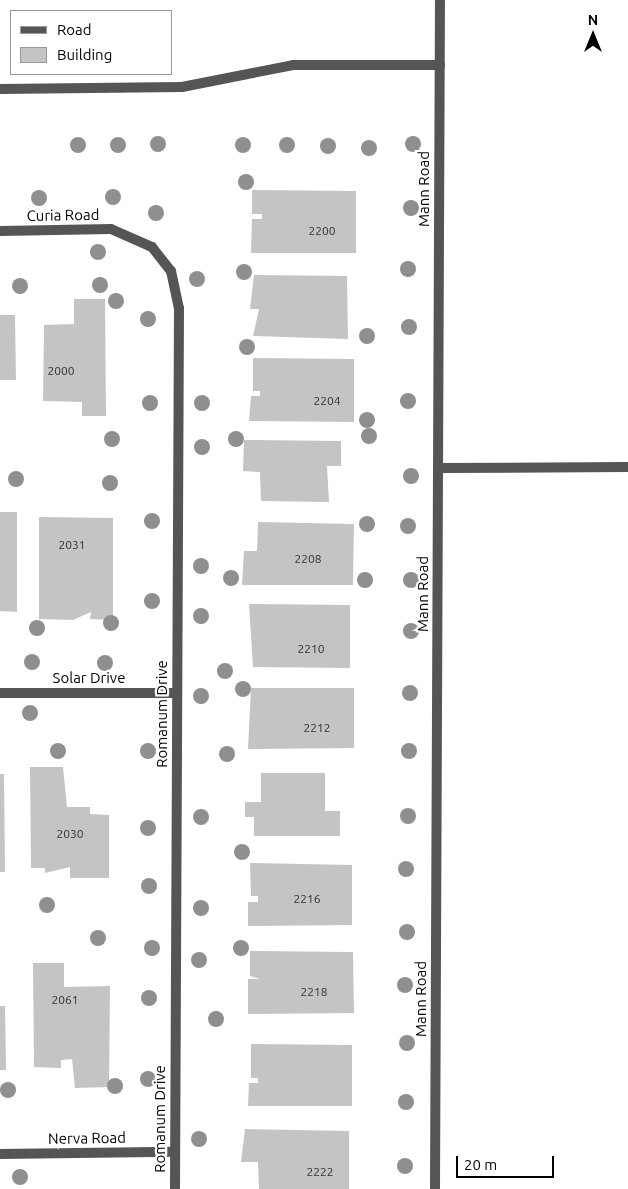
<!DOCTYPE html>
<html>
<head>
<meta charset="utf-8">
<style>
	body { margin:0 }
	#map { position:relative; width:628px; height:1189px; overflow:hidden; background:#fff; font-family:Ubuntu,sans-serif }
	div>[style] { position:absolute }
	.building>* { inset:0; background:#c4c4c4 }
	.service>* { height:10px; margin:-5px; padding:0 5px; transform-origin:5px; border-radius:5px; background:#555 }
	.minor>* { height:10px; margin:-5px; padding:0 5px; transform-origin:5px; border-radius:5px; background:#555 }
	.trees>* { width:16px; height:16px; margin:-8px; border-radius:50%; background:#8f8f8f }
	span { translate:-50% -50%; white-space:nowrap; text-align:center; line-height:1.15; -webkit-text-stroke:4.5px #fff; paint-order:stroke }
	.number-label { font-size:12px; color:#313131 }
	.number-label span { -webkit-text-stroke-width:0 }
	.street-label { font-size:15px; color:#000 }
	.legend { position:absolute; left:10px; top:10px; width:162px; height:65px; box-sizing:border-box; background:#fff; border:1px solid #999; margin:0; padding:6px 9px; list-style:none; font-size:15px; color:#000 }
	.legend li { display:flex; align-items:center; gap:10px; height:25px }
	.legend b { width:25px; border:1px solid #999 }
	.north { position:absolute; left:568px; top:10px; width:50px; height:50px; -webkit-text-stroke:4px #fff; paint-order:stroke; rotate:0deg; font-size:14px; font-weight:700; line-height:20px; text-align:center; color:#000 }
	.north::after { content:''; display:block; margin:auto; width:18px; height:22px; background:#000; clip-path:polygon(50% 0,100% 100%,50% 72%,0 100%) }
	.scale { position:absolute; left:456px; top:1156px; width:98px; height:22px; box-sizing:border-box; border:2px solid #000; border-top:0; padding-left:6px; font-size:15px; line-height:18px; white-space:nowrap; color:#000; -webkit-text-stroke:4px #fff; paint-order:stroke }
</style>
</head>
<body>
<div id="map">
	<div class="building">
		<i style="clip-path:polygon(252px 190px,356px 191px,356px 253px,251px 253px,252px 219px,262px 219px,262px 214px,252px 214px)"></i>
		<i style="clip-path:polygon(254px 275px,347px 276px,348px 339px,253px 336px,259px 309px,250px 309px)"></i>
		<i style="clip-path:polygon(74px 299px,105px 299px,106px 416px,82px 416px,82px 402px,43px 401px,44px 325px,74px 324px)"></i>
		<i style="clip-path:polygon(0 315px,15px 315px,16px 380px,0 380px)"></i>
		<i style="clip-path:polygon(253px 358px,354px 359px,354px 422px,249px 421px,251px 396px,260px 396px,260px 391px,253px 391px)"></i>
		<i style="clip-path:polygon(244px 440px,341px 441px,341px 466px,327px 466px,329px 502px,261px 501px,260px 472px,243px 471px)"></i>
		<i style="clip-path:polygon(0 512px,17px 512px,17px 612px,0 611px)"></i>
		<i style="clip-path:polygon(39px 517px,113px 518px,113px 620px,90px 619px,91px 612px,73px 620px,39px 619px)"></i>
		<i style="clip-path:polygon(258px 522px,354px 524px,353px 585px,242px 585px,244px 551px,257px 551px)"></i>
		<i style="clip-path:polygon(249px 604px,350px 605px,350px 668px,253px 667px)"></i>
		<i style="clip-path:polygon(251px 688px,354px 688px,354px 748px,248px 749px)"></i>
		<i style="clip-path:polygon(30px 767px,63px 767px,67px 807px,90px 807px,90px 814px,109px 815px,109px 878px,70px 878px,70px 867px,45px 873px,45px 868px,31px 868px)"></i>
		<i style="clip-path:polygon(261px 773px,325px 773px,325px 811px,340px 811px,340px 836px,254px 836px,254px 817px,245px 817px,245px 802px,261px 802px)"></i>
		<i style="clip-path:polygon(0 774px,4px 774px,5px 872px,0 872px)"></i>
		<i style="clip-path:polygon(250px 863px,352px 865px,352px 925px,248px 926px,248px 902px,258px 902px,258px 896px,251px 896px)"></i>
		<i style="clip-path:polygon(250px 951px,353px 952px,354px 1013px,248px 1014px,248px 979px,260px 979px,250px 976px)"></i>
		<i style="clip-path:polygon(33px 963px,64px 963px,64px 987px,110px 986px,109px 1087px,75px 1088px,72px 1059px,61px 1060px,61px 1068px,34px 1067px)"></i>
		<i style="clip-path:polygon(0 1006px,5px 1006px,6px 1070px,0 1070px)"></i>
		<i style="clip-path:polygon(251px 1044px,352px 1045px,352px 1106px,248px 1106px,249px 1083px,258px 1083px,258px 1078px,251px 1078px)"></i>
		<i style="clip-path:polygon(245px 1129px,349px 1131px,349px 1189px,259px 1189px,258px 1162px,241px 1162px)"></i>
	</div>
	<div class="service">
		<i style="left:0;top:89px;width:182px;rotate:-0.6deg"></i>
		<i style="left:182px;top:87px;width:113px;rotate:-11.2deg"></i>
		<i style="left:293px;top:65px;width:147px"></i>
		<i style="left:439px;top:468px;width:189px;rotate:-0.3deg"></i>
	</div>
	<div class="minor">
		<i style="left:0;top:231px;width:111px;rotate:-1deg"></i>
		<i style="left:111px;top:229px;width:45px;rotate:23.7deg"></i>
		<i style="left:152px;top:247px;width:31px;rotate:52deg"></i>
		<i style="left:171px;top:271px;width:38px;rotate:78deg"></i>
		<i style="left:179px;top:308px;width:881px;rotate:90.26deg"></i>
		<i style="left:0;top:693px;width:177px"></i>
		<i style="left:0;top:1154px;width:175px;rotate:-0.7deg"></i>
		<i style="left:435px;top:1189px;width:1189px;rotate:-89.76deg"></i>
	</div>
	<div class="trees">
		<i style="left:158px;top:144px"></i>
		<i style="left:413px;top:144px"></i>
		<i style="left:78px;top:145px"></i>
		<i style="left:118px;top:145px"></i>
		<i style="left:243px;top:145px"></i>
		<i style="left:287px;top:145px"></i>
		<i style="left:328px;top:146px"></i>
		<i style="left:369px;top:148px"></i>
		<i style="left:246px;top:182px"></i>
		<i style="left:113px;top:197px"></i>
		<i style="left:39px;top:198px"></i>
		<i style="left:411px;top:208px"></i>
		<i style="left:156px;top:213px"></i>
		<i style="left:98px;top:252px"></i>
		<i style="left:408px;top:269px"></i>
		<i style="left:244px;top:272px"></i>
		<i style="left:197px;top:279px"></i>
		<i style="left:100px;top:285px"></i>
		<i style="left:20px;top:286px"></i>
		<i style="left:116px;top:301px"></i>
		<i style="left:148px;top:319px"></i>
		<i style="left:409px;top:327px"></i>
		<i style="left:367px;top:336px"></i>
		<i style="left:247px;top:347px"></i>
		<i style="left:408px;top:401px"></i>
		<i style="left:150px;top:403px"></i>
		<i style="left:202px;top:403px"></i>
		<i style="left:367px;top:420px"></i>
		<i style="left:369px;top:436px"></i>
		<i style="left:112px;top:439px"></i>
		<i style="left:236px;top:439px"></i>
		<i style="left:202px;top:447px"></i>
		<i style="left:411px;top:476px"></i>
		<i style="left:16px;top:479px"></i>
		<i style="left:110px;top:483px"></i>
		<i style="left:152px;top:521px"></i>
		<i style="left:367px;top:524px"></i>
		<i style="left:408px;top:526px"></i>
		<i style="left:201px;top:566px"></i>
		<i style="left:231px;top:578px"></i>
		<i style="left:365px;top:580px"></i>
		<i style="left:411px;top:580px"></i>
		<i style="left:152px;top:601px"></i>
		<i style="left:201px;top:616px"></i>
		<i style="left:111px;top:623px"></i>
		<i style="left:37px;top:628px"></i>
		<i style="left:411px;top:631px"></i>
		<i style="left:32px;top:662px"></i>
		<i style="left:105px;top:663px"></i>
		<i style="left:225px;top:671px"></i>
		<i style="left:243px;top:689px"></i>
		<i style="left:410px;top:693px"></i>
		<i style="left:201px;top:696px"></i>
		<i style="left:30px;top:713px"></i>
		<i style="left:58px;top:751px"></i>
		<i style="left:148px;top:751px"></i>
		<i style="left:409px;top:751px"></i>
		<i style="left:227px;top:754px"></i>
		<i style="left:408px;top:816px"></i>
		<i style="left:201px;top:817px"></i>
		<i style="left:148px;top:828px"></i>
		<i style="left:242px;top:852px"></i>
		<i style="left:406px;top:869px"></i>
		<i style="left:149px;top:886px"></i>
		<i style="left:47px;top:905px"></i>
		<i style="left:201px;top:908px"></i>
		<i style="left:407px;top:932px"></i>
		<i style="left:98px;top:938px"></i>
		<i style="left:152px;top:948px"></i>
		<i style="left:241px;top:948px"></i>
		<i style="left:199px;top:960px"></i>
		<i style="left:405px;top:985px"></i>
		<i style="left:149px;top:998px"></i>
		<i style="left:216px;top:1019px"></i>
		<i style="left:407px;top:1043px"></i>
		<i style="left:148px;top:1079px"></i>
		<i style="left:115px;top:1086px"></i>
		<i style="left:8px;top:1090px"></i>
		<i style="left:406px;top:1102px"></i>
		<i style="left:199px;top:1139px"></i>
		<i style="left:405px;top:1166px"></i>
		<i style="left:20px;top:1177px"></i>
	</div>
	<div class="number-label">
		<span style="left:322px;top:231px">2200</span>
		<span style="left:61px;top:371px">2000</span>
		<span style="left:327px;top:401px">2204</span>
		<span style="left:72px;top:545px">2031</span>
		<span style="left:308px;top:559px">2208</span>
		<span style="left:311px;top:649px">2210</span>
		<span style="left:317px;top:728px">2212</span>
		<span style="left:70px;top:834px">2030</span>
		<span style="left:307px;top:899px">2216</span>
		<span style="left:314px;top:992px">2218</span>
		<span style="left:65px;top:1000px">2061</span>
		<span style="left:320px;top:1172px">2222</span>
	</div>
	<div class="street-label">
		<span style="left:424px;top:189px;rotate:-90deg">Mann Road</span>
		<span style="left:63px;top:215px;rotate:-1deg">Curia Road</span>
		<span style="left:423px;top:594px;rotate:-90deg">Mann Road</span>
		<span style="left:89px;top:678px">Solar Drive</span>
		<span style="left:162px;top:714px;rotate:-90deg">Romanum Drive</span>
		<span style="left:421px;top:999px;rotate:-90deg">Mann Road</span>
		<span style="left:160px;top:1119px;rotate:-90deg">Romanum Drive</span>
		<span style="left:87px;top:1138px;rotate:-1deg">Nerva Road</span>
	</div>
	<ul class="legend">
	<li><b style="height:6px;background:#555"></b>Road</li>
	<li><b style="height:14px;background:#c4c4c4"></b>Building</li>
	</ul>
	<div class="north">N</div>
	<div class="scale">20 m</div>
</div>
</body>
</html>
